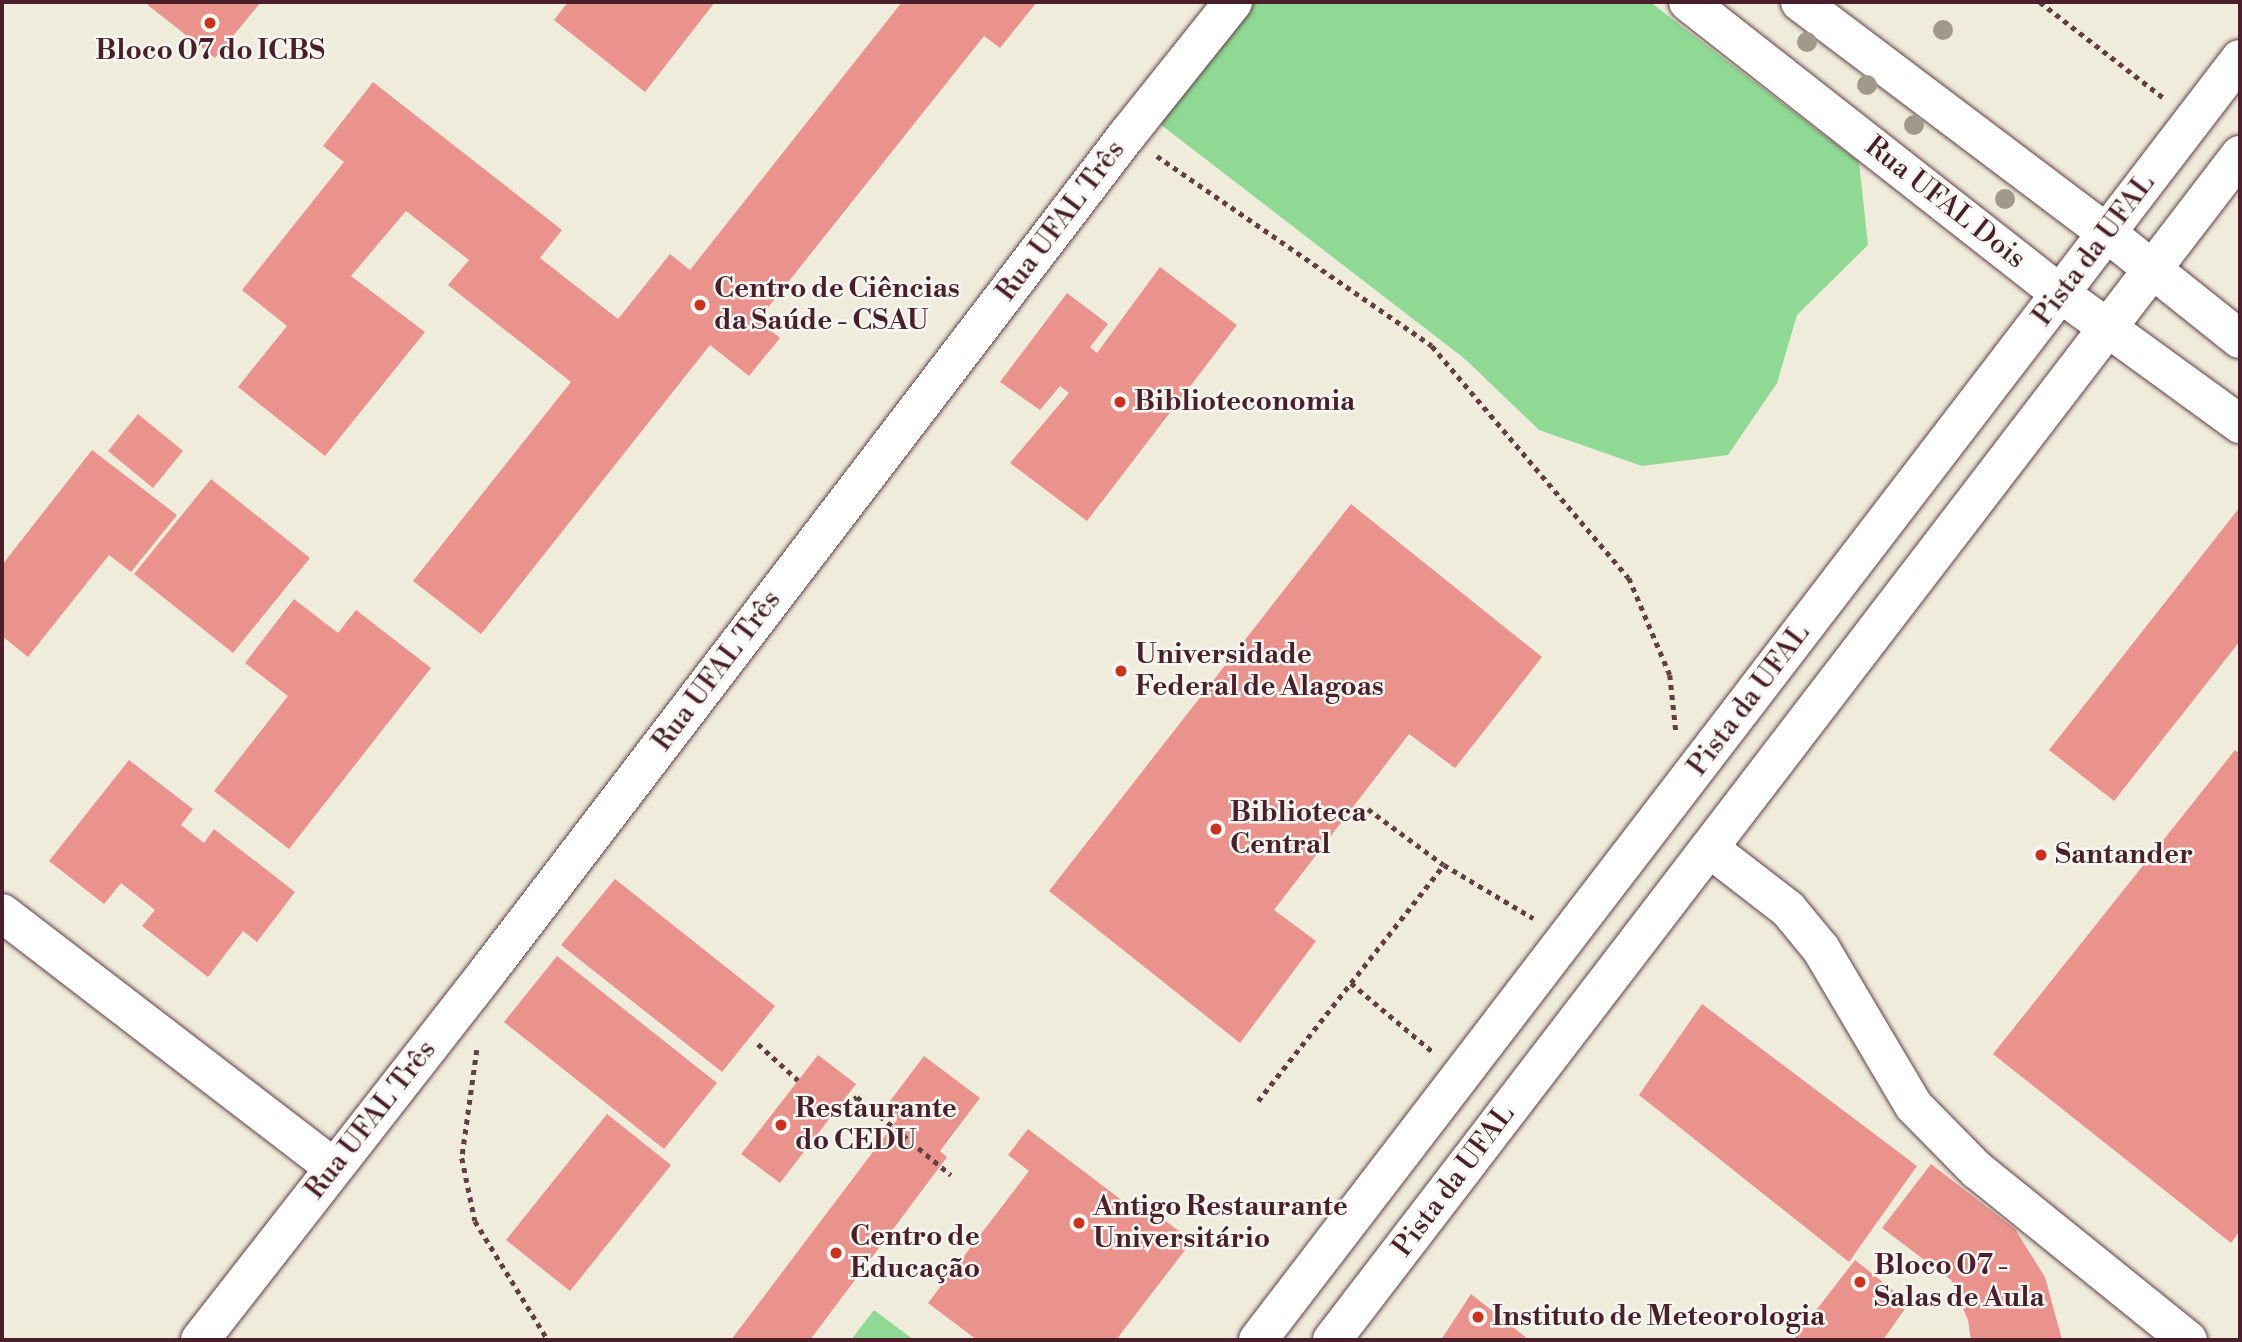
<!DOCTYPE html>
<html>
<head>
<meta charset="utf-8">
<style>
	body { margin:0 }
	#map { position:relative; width:2242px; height:1342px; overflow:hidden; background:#efecdb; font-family:"Libre Bodoni",serif }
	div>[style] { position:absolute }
	.green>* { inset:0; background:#90d994 }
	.building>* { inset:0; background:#ea938d }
	.path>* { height:4.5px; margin-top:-2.25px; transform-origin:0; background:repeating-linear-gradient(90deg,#633e45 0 5px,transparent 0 10px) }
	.roads { filter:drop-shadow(0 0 2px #633e45) drop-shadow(0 0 2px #633e45) }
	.street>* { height:38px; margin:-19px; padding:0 19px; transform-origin:19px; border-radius:19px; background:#fff }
	.trees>* { width:20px; height:20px; margin:-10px; border-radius:50%; background:#a09a8b }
	.dots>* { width:19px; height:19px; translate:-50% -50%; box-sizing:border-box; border:4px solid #f6f6f2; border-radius:50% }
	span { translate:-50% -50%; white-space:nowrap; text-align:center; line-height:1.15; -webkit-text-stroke:5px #f6f6f2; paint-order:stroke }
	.poi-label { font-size:28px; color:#4a1f2b; font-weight:700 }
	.left { translate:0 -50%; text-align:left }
	.street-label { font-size:28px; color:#4a1f2b }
	.frame { position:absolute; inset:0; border:4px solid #4a1f2b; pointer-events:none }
</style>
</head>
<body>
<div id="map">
	<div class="green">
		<i style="clip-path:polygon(1240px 2px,1650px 2px,1859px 162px,1868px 245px,1797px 315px,1777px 383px,1728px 455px,1642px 466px,1539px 430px,1465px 359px,1147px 114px)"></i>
		<i style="clip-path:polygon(874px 1310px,914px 1340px,851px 1340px)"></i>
	</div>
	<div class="building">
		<i style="clip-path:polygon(144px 2px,261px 2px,215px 58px)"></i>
		<i style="clip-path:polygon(568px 2px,715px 2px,645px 92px,554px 20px)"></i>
		<i style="clip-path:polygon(902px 2px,1037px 2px,1000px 48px,984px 36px,758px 320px,780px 338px,749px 376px,710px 345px,481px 634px,413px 581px,571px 382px,448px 285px,469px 260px,406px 211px,351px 276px,425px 332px,325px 456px,238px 387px,287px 326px,242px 290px,344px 162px,323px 146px,373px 82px,562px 230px,540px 258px,618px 319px,670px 254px,690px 270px)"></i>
		<i style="clip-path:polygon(1160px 267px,1237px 325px,1087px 521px,1010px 463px,1069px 393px,1060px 386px,1040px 410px,1000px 382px,1067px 293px,1108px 324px,1090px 347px,1097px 353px)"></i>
		<i style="clip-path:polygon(138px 414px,183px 451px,153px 488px,108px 451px)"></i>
		<i style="clip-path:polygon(92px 450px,177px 515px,131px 572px,109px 555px,28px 657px,2px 636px,2px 565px)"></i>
		<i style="clip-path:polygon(211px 479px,310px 558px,233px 653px,134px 574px)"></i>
		<i style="clip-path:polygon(1351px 504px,1542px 657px,1455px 768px,1409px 734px,1274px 910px,1316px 941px,1240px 1043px,1049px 891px)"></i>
		<i style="clip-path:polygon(2240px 507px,2240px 641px,2114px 801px,2049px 750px)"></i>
		<i style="clip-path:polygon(294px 599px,338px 633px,356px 610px,431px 668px,289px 849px,214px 791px,288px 696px,245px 663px)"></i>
		<i style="clip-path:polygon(2235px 750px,2240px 754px,2240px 1231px,2231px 1243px,1993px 1054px)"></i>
		<i style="clip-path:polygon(129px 760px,193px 809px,181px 825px,204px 843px,214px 829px,295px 892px,257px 942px,243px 931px,208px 977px,142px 926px,155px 910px,121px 883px,104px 904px,49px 861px)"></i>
		<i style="clip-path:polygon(615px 879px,775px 1006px,722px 1072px,561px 945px)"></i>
		<i style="clip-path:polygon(557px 956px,717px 1083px,664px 1149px,504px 1022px)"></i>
		<i style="clip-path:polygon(1702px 1004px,1917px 1166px,1849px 1262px,1639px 1095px)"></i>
		<i style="clip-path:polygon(818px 1055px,856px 1084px,780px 1183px,741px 1154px)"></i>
		<i style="clip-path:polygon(924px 1056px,980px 1098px,940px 1151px,947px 1157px,810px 1340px,731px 1340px,897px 1120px,884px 1109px)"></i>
		<i style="clip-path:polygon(607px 1114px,671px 1165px,570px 1291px,506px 1240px)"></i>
		<i style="clip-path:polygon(1028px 1129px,1128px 1205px,1134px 1197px,1192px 1241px,1116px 1340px,977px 1340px,928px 1303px,1029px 1171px,1008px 1155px)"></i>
		<i style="clip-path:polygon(1931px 1164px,2015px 1229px,2045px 1277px,2062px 1340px,1971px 1340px,1968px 1320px,1951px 1280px,1882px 1228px)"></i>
		<i style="clip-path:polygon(1855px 1260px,1909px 1303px,1883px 1340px,1793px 1340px)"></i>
		<i style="clip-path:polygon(1471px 1294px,1529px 1340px,1441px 1340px)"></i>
	</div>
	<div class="path">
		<i style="left:2040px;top:2px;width:158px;rotate:37.8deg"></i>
		<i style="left:1157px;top:156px;width:334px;rotate:34.6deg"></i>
		<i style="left:1432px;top:346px;width:304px;rotate:49.7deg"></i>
		<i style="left:1629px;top:578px;width:105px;rotate:67.1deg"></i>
		<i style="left:1670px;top:675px;width:56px;rotate:83.9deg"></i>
		<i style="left:1368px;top:809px;width:94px;rotate:36.4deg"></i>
		<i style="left:1444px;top:865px;width:104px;rotate:30.8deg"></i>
		<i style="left:1351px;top:983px;width:107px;rotate:40.1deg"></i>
		<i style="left:758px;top:1044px;width:54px;rotate:42deg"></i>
		<i style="left:477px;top:1050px;width:109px;rotate:97.9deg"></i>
		<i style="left:462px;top:1158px;width:64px;rotate:78.3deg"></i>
		<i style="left:475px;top:1221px;width:140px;rotate:58.5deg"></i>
		<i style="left:1258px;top:1101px;width:300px;rotate:-51.8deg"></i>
		<i style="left:837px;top:1109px;width:23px;rotate:-31deg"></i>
		<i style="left:857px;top:1097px;width:122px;rotate:39.7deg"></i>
	</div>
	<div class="roads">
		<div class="street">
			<i style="left:1688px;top:2px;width:474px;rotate:38.1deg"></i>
			<i style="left:2061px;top:294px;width:221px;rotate:36deg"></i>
			<i style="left:1800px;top:2px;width:384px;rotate:37deg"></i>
			<i style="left:2107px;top:233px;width:170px;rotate:38.6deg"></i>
			<i style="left:1709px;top:848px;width:100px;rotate:37.7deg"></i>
			<i style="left:1788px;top:909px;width:52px;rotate:50.5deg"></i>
			<i style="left:1821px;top:949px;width:182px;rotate:59.4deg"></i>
			<i style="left:1914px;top:1106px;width:90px;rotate:45.5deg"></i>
			<i style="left:1977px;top:1170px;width:271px;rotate:38.9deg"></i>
			<i style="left:2px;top:913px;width:417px;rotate:37.5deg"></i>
			<i style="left:200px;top:1340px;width:469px;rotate:-52deg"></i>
			<i style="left:489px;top:970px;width:1051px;rotate:-52.62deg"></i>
			<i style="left:1127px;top:135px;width:170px;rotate:-51.4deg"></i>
			<i style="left:1258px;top:1340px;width:1614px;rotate:-52.53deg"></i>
			<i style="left:1332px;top:1340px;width:1493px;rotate:-52.54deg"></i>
		</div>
	</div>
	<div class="trees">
		<i style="left:1943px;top:30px"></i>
		<i style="left:1807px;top:42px"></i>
		<i style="left:1867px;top:85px"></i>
		<i style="left:1914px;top:125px"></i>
		<i style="left:2005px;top:199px"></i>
	</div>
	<div class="dots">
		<i style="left:210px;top:23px;background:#c8321e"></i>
		<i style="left:700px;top:305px;background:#c8321e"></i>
		<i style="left:1120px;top:402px;background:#c8321e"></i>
		<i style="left:1121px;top:671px;background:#c8321e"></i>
		<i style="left:1216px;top:829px;background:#c8321e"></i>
		<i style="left:2041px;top:855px;background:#c8321e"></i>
		<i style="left:781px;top:1125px;background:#c8321e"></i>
		<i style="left:1079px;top:1223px;background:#c8321e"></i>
		<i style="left:836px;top:1253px;background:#c8321e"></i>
		<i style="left:1860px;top:1282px;background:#c8321e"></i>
		<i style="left:1478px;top:1317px;background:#c8321e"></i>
	</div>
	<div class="poi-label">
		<span style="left:210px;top:51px">Bloco 07 do ICBS</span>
		<span class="left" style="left:714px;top:305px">Centro de Ciências<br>da Saúde - CSAU</span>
		<span class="left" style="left:1134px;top:402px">Biblioteconomia</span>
		<span class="left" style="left:1135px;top:671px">Universidade<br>Federal de Alagoas</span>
		<span class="left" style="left:1230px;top:829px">Biblioteca<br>Central</span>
		<span class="left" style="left:2055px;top:855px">Santander</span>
		<span class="left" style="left:795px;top:1125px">Restaurante<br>do CEDU</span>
		<span class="left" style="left:1093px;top:1223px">Antigo Restaurante<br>Universitário</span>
		<span class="left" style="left:850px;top:1253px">Centro de<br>Educação</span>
		<span class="left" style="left:1874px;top:1282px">Bloco 07 -<br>Salas de Aula</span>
		<span class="left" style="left:1492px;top:1317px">Instituto de Meteorologia</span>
	</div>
	<div class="street-label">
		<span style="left:1945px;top:203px;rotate:38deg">Rua UFAL Dois</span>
		<span style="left:1061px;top:221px;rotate:-53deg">Rua UFAL Três</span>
		<span style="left:2094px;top:250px;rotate:-53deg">Pista da UFAL</span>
		<span style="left:717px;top:671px;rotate:-53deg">Rua UFAL Três</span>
		<span style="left:1749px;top:700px;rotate:-53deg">Pista da UFAL</span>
		<span style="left:371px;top:1120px;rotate:-52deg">Rua UFAL Três</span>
		<span style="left:1454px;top:1181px;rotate:-53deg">Pista da UFAL</span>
	</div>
	<div class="frame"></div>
</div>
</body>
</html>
